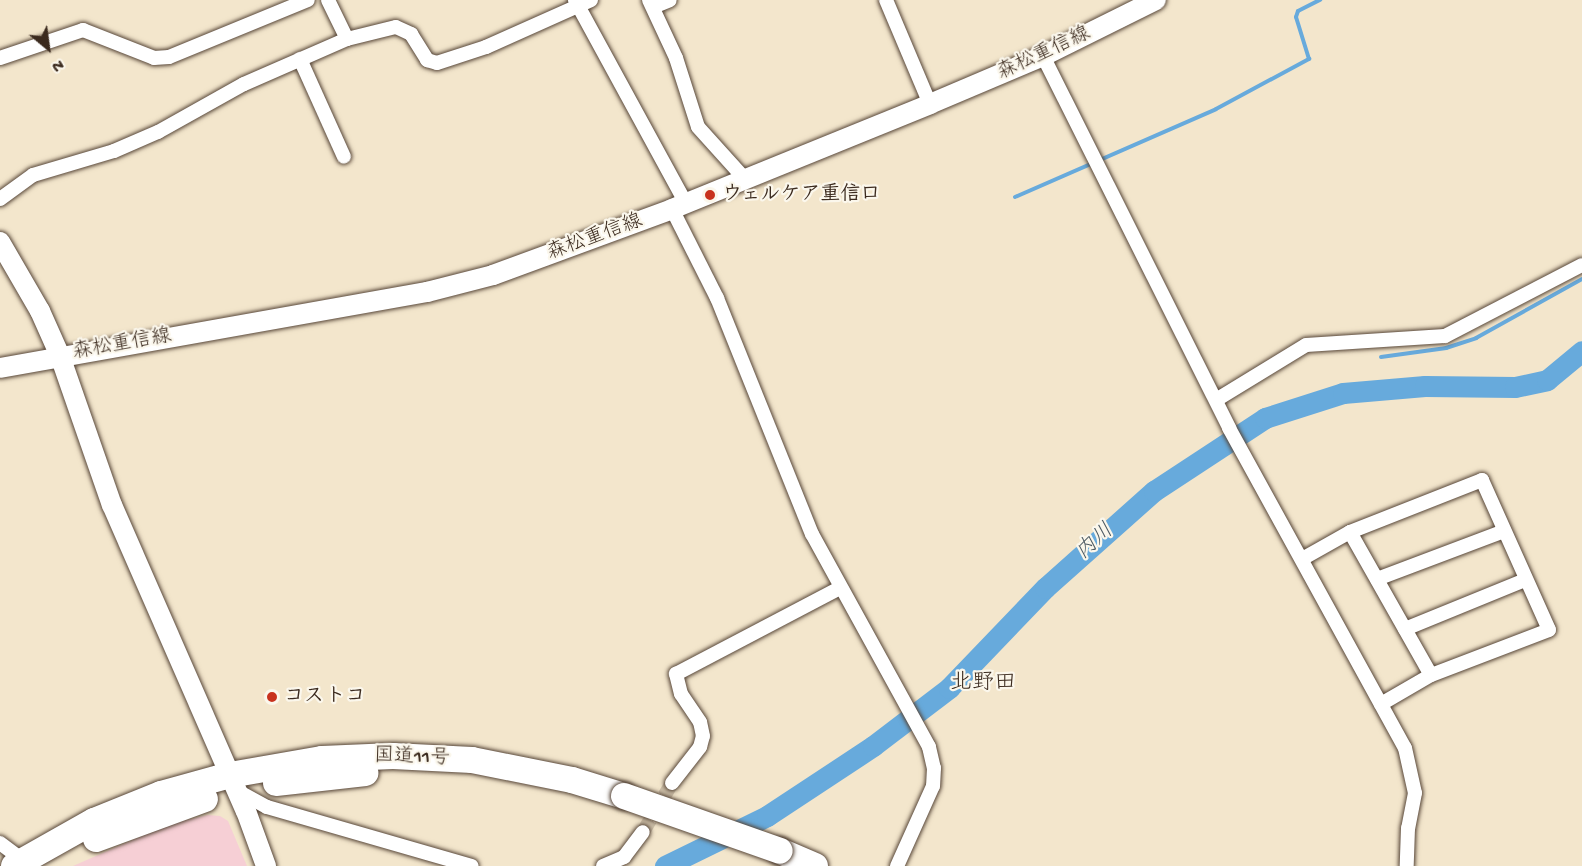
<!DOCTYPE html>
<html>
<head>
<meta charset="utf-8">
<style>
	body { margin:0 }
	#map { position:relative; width:1582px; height:866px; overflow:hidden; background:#f3e6cc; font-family:"Gochi Hand","Klee One",sans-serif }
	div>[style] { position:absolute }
	.built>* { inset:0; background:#f6cfd5 }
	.stream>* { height:4px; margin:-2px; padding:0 2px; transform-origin:2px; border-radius:2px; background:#67aadc }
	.river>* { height:21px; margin:-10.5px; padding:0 10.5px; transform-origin:10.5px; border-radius:10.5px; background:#67aadc }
	.street-tunnel>* { height:14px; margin-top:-7px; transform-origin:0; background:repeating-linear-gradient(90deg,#cec0a9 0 14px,transparent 0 21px) }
	.roads { filter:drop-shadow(0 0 2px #574638) drop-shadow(0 0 2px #574638) }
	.street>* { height:14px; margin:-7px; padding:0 7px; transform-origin:7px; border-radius:7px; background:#fff }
	.secondary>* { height:20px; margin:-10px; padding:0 10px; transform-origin:10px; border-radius:10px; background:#fff }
	.highway>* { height:26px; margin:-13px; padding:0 13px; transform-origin:13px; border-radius:13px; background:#fff }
	.bridges { filter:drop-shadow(0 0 2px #574638) drop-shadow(0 0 2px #574638) }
	.highway-bridge>* { height:26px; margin:-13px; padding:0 13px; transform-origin:13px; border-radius:13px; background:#fff }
	.dots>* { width:16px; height:16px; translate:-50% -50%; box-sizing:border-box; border:3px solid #fbf7ec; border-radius:50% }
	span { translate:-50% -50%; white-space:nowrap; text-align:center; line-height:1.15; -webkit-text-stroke:4.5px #fbf7ec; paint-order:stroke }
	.street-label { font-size:20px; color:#3b2a1e }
	.poi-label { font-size:20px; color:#3b2a1e; font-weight:700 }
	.left { translate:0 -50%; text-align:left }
	.water-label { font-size:21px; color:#4a5760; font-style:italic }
	.quarter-label { font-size:22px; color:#3b2a1e }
	.north { position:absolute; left:18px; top:18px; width:60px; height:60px; -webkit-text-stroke:4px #fbf7ec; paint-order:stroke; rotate:151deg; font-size:16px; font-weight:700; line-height:24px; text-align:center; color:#3b2a1e }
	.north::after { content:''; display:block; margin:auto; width:21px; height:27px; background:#3b2a1e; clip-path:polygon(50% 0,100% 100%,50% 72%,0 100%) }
</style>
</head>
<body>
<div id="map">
	<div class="built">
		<i style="clip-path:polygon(208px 815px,220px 816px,228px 821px,247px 866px,73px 866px,169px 824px)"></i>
	</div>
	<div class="stream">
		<i style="left:1015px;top:197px;width:219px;rotate:-23.6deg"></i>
		<i style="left:1216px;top:109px;width:106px;rotate:-28.3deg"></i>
		<i style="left:1309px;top:59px;width:44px;rotate:-107.2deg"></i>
		<i style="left:1296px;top:17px;width:6px;rotate:-72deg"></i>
		<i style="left:1298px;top:11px;width:25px;rotate:-27deg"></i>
		<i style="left:1381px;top:357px;width:66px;rotate:-7.9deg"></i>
		<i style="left:1446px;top:348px;width:32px;rotate:-18deg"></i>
		<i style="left:1476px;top:338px;width:121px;rotate:-29.1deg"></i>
	</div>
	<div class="river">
		<i style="left:665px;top:866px;width:114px;rotate:-26.1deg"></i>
		<i style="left:767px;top:816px;width:127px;rotate:-33.4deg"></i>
		<i style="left:873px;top:746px;width:96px;rotate:-37.3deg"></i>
		<i style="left:949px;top:688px;width:139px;rotate:-46.2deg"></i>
		<i style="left:1045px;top:588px;width:146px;rotate:-41.7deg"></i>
		<i style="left:1154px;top:491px;width:133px;rotate:-33.3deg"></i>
		<i style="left:1265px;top:418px;width:82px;rotate:-17.8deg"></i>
		<i style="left:1343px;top:393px;width:82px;rotate:-4.9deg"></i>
		<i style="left:1425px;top:386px;width:90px;rotate:0.6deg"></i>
		<i style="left:1515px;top:387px;width:33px;rotate:-12deg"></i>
		<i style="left:1547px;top:380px;width:45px;rotate:-39.6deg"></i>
	</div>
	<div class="street-tunnel">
		<i style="left:643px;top:832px;width:57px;rotate:-59.4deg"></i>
	</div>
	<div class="roads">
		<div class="street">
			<i style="left:575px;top:0;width:232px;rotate:61.4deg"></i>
			<i style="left:649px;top:0;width:64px;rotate:65deg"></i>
			<i style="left:676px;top:58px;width:72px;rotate:72.3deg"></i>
			<i style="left:698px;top:127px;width:70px;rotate:47.9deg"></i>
			<i style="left:886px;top:0;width:113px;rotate:67.1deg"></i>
			<i style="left:653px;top:7px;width:18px;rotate:-22deg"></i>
			<i style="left:347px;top:39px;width:50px;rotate:-13.8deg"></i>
			<i style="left:396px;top:27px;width:17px;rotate:25deg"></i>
			<i style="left:411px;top:34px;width:31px;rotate:58deg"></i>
			<i style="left:427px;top:60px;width:10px;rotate:17deg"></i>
			<i style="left:437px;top:63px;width:52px;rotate:-18.1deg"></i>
			<i style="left:486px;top:47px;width:115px;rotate:-24.1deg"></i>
			<i style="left:1043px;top:56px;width:416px;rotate:63.4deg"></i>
			<i style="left:1229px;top:428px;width:365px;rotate:61.2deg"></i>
			<i style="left:1405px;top:748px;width:46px;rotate:77.5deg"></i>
			<i style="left:1415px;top:793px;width:36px;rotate:101deg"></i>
			<i style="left:1408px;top:828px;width:38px;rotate:92deg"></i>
			<i style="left:0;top:58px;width:88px;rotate:-18.6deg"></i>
			<i style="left:83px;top:30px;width:76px;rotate:21.5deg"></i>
			<i style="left:154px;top:58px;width:15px;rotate:-4deg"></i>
			<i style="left:169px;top:57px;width:150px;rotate:-22.3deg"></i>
			<i style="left:300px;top:59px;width:107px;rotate:65.8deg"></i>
			<i style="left:0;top:199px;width:41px;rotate:-36deg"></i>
			<i style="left:33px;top:175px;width:84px;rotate:-16.5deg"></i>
			<i style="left:114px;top:151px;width:48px;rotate:-23.4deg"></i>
			<i style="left:158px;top:132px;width:98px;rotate:-29.2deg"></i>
			<i style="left:244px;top:84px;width:112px;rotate:-23.6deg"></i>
			<i style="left:347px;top:39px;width:43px;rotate:-116deg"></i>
			<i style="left:672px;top:209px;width:100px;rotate:63.2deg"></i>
			<i style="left:717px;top:298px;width:254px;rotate:68.1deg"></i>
			<i style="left:812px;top:534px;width:243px;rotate:61.2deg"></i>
			<i style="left:929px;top:747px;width:22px;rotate:77deg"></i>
			<i style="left:934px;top:768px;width:18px;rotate:93deg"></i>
			<i style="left:933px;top:786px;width:88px;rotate:114.2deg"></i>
			<i style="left:1216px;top:400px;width:105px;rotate:-31.4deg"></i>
			<i style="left:1306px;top:345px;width:139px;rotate:-3.7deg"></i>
			<i style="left:1445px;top:336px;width:154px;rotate:-27.4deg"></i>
			<i style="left:1350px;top:532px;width:164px;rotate:60.5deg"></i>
			<i style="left:1302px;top:559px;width:55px;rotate:-29.4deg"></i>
			<i style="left:1350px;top:532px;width:142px;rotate:-21.5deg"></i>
			<i style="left:1482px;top:480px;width:164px;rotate:65.9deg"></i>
			<i style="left:1549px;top:630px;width:126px;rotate:159.1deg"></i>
			<i style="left:1431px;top:675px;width:58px;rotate:149.9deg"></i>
			<i style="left:1377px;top:579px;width:136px;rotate:-20.7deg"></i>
			<i style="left:1405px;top:629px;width:130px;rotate:-22.2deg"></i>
			<i style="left:672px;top:783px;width:46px;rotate:-52.1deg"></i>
			<i style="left:700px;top:747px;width:11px;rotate:-75deg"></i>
			<i style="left:703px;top:736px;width:14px;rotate:-102deg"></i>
			<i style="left:700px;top:722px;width:34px;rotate:-124deg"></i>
			<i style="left:681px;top:694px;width:21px;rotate:-104deg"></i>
			<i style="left:676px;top:674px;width:185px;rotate:-27.7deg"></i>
			<i style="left:236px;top:790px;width:35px;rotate:29deg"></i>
			<i style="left:267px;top:807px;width:213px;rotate:16.1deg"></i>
			<i style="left:0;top:843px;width:34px;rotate:37deg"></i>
			<i style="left:603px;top:866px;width:23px;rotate:-23deg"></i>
			<i style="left:624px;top:857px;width:31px;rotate:-53deg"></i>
		</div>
		<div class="secondary">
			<i style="left:0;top:242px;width:80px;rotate:59.9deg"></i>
			<i style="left:40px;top:311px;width:49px;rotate:66deg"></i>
			<i style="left:60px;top:356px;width:158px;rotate:70.8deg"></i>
			<i style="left:112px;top:505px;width:334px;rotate:66.4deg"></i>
			<i style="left:246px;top:811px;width:59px;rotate:70deg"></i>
			<i style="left:0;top:368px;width:434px;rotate:-10.1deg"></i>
			<i style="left:427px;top:292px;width:68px;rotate:-14.4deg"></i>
			<i style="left:493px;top:275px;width:191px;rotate:-20.2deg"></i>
			<i style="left:672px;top:209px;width:279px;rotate:-22.1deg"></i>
			<i style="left:930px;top:104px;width:123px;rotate:-23deg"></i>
			<i style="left:1043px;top:56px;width:126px;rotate:-26.4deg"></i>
		</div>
		<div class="highway">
			<i style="left:276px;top:783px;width:90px;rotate:-6.4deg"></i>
			<i style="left:96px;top:839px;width:116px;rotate:-20.2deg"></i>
			<i style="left:780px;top:851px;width:38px;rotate:23deg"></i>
			<i style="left:14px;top:866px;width:92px;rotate:-29.4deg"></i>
			<i style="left:94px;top:821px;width:72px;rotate:-21.9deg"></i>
			<i style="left:161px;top:794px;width:72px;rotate:-15.4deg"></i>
			<i style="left:230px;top:775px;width:93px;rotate:-9.9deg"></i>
			<i style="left:322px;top:759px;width:71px;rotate:-2.4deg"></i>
			<i style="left:393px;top:756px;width:79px;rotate:2.9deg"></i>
			<i style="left:472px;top:760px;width:102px;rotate:11.3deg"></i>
			<i style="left:572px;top:780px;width:54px;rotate:17.1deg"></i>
		</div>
	</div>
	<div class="bridges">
		<div class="highway-bridge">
			<i style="left:624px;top:796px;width:165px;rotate:19.4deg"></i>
		</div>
	</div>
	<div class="dots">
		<i style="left:710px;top:195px;background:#c8321e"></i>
		<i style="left:272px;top:697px;background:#c8321e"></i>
	</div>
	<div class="street-label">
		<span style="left:1044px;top:54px;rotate:-25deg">森松重信線</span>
		<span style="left:595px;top:238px;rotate:-20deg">森松重信線</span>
		<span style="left:122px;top:345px;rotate:-10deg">森松重信線</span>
		<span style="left:412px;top:758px;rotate:2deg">国道11号</span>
	</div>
	<div class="poi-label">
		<span class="left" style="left:722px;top:195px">ウェルケア重信口</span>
		<span class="left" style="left:284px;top:697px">コストコ</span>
	</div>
	<div class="water-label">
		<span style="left:1096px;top:543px;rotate:-42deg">内川</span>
	</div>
	<div class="quarter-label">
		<span style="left:983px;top:685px">北野田</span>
	</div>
	<div class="north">N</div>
</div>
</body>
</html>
